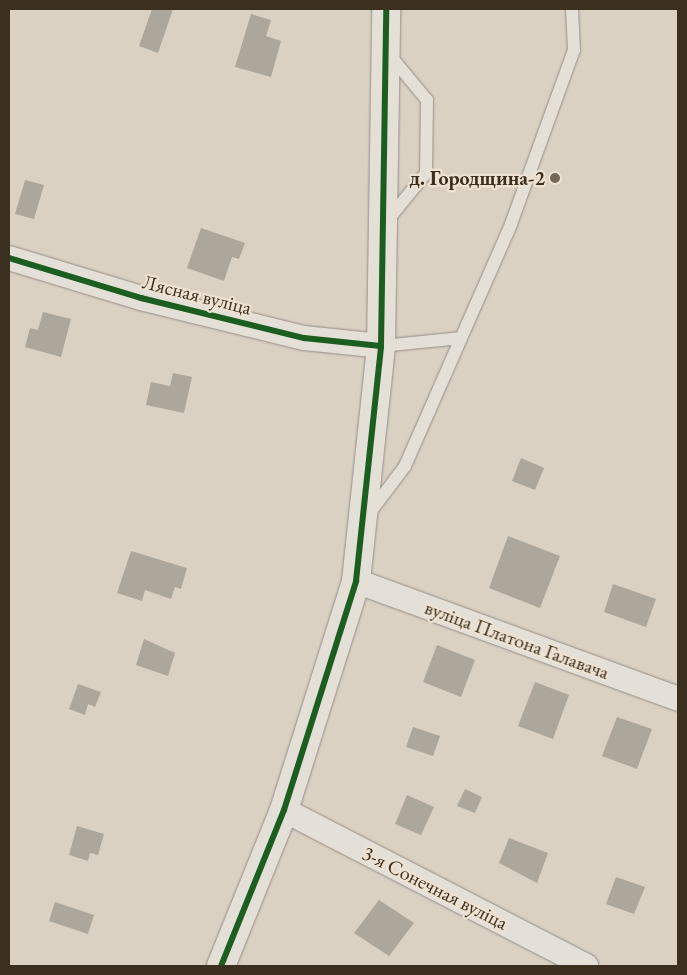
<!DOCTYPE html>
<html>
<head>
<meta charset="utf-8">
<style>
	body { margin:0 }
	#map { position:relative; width:687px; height:975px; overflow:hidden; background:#dbd1c3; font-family:"EB Garamond",serif }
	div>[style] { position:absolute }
	.building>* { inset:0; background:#ada69b }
	.roads { filter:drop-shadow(0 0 1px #958e84) drop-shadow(0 0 1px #958e84) }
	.service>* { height:12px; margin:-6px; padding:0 6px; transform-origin:6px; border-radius:6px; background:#e4dfd7 }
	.minor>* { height:24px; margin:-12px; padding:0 12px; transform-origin:12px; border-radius:12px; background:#e4dfd7 }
	.tertiary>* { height:28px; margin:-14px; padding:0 14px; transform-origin:14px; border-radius:14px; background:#e4dfd7 }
	.cycleway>* { height:6px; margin:-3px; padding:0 3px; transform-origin:3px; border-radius:3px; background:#1b5e20 }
	.dots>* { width:14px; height:14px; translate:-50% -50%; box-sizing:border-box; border:2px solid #eee2d2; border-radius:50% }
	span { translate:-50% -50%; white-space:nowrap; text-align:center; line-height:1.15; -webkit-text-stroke:4.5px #eee2d2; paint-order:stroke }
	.poi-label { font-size:20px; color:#3b2f1f; font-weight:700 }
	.right { translate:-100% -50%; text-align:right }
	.street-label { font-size:20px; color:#3b2f1f }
	.frame { position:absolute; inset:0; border:10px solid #3b2f1f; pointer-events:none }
</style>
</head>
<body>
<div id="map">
	<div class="building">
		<i style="clip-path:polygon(152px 9px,173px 9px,158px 53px,139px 46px)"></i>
		<i style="clip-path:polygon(251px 14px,271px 20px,266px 36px,281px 41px,271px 77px,235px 67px)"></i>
		<i style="clip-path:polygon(25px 180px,44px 185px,34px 219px,15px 214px)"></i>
		<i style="clip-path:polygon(201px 228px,245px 243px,239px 259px,232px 257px,224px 281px,187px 268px)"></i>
		<i style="clip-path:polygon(43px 312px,71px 319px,61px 357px,25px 347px,30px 328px,38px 330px)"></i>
		<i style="clip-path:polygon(173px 373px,192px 377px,184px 413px,146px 405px,151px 382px,170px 386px)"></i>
		<i style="clip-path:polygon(521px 458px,544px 468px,535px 490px,512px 481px)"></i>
		<i style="clip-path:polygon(508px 536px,560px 556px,540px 608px,489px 588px)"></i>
		<i style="clip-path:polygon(131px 551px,187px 568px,181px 589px,175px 587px,171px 599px,145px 590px,142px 601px,117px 593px)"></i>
		<i style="clip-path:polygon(613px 584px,656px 599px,646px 627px,604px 612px)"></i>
		<i style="clip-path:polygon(144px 639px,175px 653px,168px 676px,136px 665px)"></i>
		<i style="clip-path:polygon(437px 645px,475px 660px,461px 697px,423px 682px)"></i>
		<i style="clip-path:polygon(535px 682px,569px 695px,553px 739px,518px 726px)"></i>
		<i style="clip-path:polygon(78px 684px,101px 692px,95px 707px,88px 704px,85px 715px,69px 709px)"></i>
		<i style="clip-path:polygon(617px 717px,652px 729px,637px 769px,602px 756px)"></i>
		<i style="clip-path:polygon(413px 727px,440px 736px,433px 756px,406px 747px)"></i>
		<i style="clip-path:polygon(465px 789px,482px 797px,475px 813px,457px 806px)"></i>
		<i style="clip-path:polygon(407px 795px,434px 807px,421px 835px,395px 824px)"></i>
		<i style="clip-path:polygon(77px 826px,104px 834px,98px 855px,90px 853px,88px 861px,69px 855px)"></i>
		<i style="clip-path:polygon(509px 838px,548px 853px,537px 883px,499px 863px)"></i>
		<i style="clip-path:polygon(616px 877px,645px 887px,634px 914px,606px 904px)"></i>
		<i style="clip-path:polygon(379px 900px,414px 923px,389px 956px,354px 933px)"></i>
		<i style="clip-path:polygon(55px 902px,94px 915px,88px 934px,49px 921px)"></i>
	</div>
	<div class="roads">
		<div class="service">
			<i style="left:387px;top:221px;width:62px;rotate:-50.9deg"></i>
			<i style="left:426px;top:173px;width:73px;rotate:-89.2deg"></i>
			<i style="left:427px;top:100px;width:61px;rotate:-129.7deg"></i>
			<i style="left:381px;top:346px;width:80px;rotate:-5.7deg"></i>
			<i style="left:368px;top:515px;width:61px;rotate:-52.9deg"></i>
			<i style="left:405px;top:466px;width:264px;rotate:-66.3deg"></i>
			<i style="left:511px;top:224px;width:185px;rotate:-70.1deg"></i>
			<i style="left:574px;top:50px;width:41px;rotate:-92.8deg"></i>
		</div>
		<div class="minor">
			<i style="left:9px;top:258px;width:138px;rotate:16.9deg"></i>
			<i style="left:141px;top:298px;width:168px;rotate:13.8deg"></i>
			<i style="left:304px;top:338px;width:77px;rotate:5.9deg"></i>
			<i style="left:356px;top:581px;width:343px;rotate:20.1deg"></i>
			<i style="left:284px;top:810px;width:340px;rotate:27.3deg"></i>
		</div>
		<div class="tertiary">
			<i style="left:221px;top:966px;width:168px;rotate:-68deg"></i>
			<i style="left:284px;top:810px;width:240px;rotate:-72.5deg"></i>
			<i style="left:356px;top:581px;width:236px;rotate:-83.9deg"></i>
			<i style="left:381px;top:346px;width:337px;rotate:-89.1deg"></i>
		</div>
	</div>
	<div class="cycleway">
		<i style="left:9px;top:258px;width:138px;rotate:16.9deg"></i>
		<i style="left:141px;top:298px;width:168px;rotate:13.8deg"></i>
		<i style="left:304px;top:338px;width:77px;rotate:5.9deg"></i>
		<i style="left:221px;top:966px;width:168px;rotate:-68deg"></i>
		<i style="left:284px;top:810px;width:240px;rotate:-72.5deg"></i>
		<i style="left:356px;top:581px;width:236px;rotate:-83.9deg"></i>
		<i style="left:381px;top:346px;width:337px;rotate:-89.1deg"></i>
	</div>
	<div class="dots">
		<i style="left:555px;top:178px;background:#736858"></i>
	</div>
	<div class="poi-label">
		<span class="right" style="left:545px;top:178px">д. Городщина-2</span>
	</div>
	<div class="street-label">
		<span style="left:197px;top:295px;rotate:14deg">Лясная вуліца</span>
		<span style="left:517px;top:640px;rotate:20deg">вуліца Платона Галавача</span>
		<span style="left:435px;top:888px;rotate:27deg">3-я Сонечная вуліца</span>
	</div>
	<div class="frame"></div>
</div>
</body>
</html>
